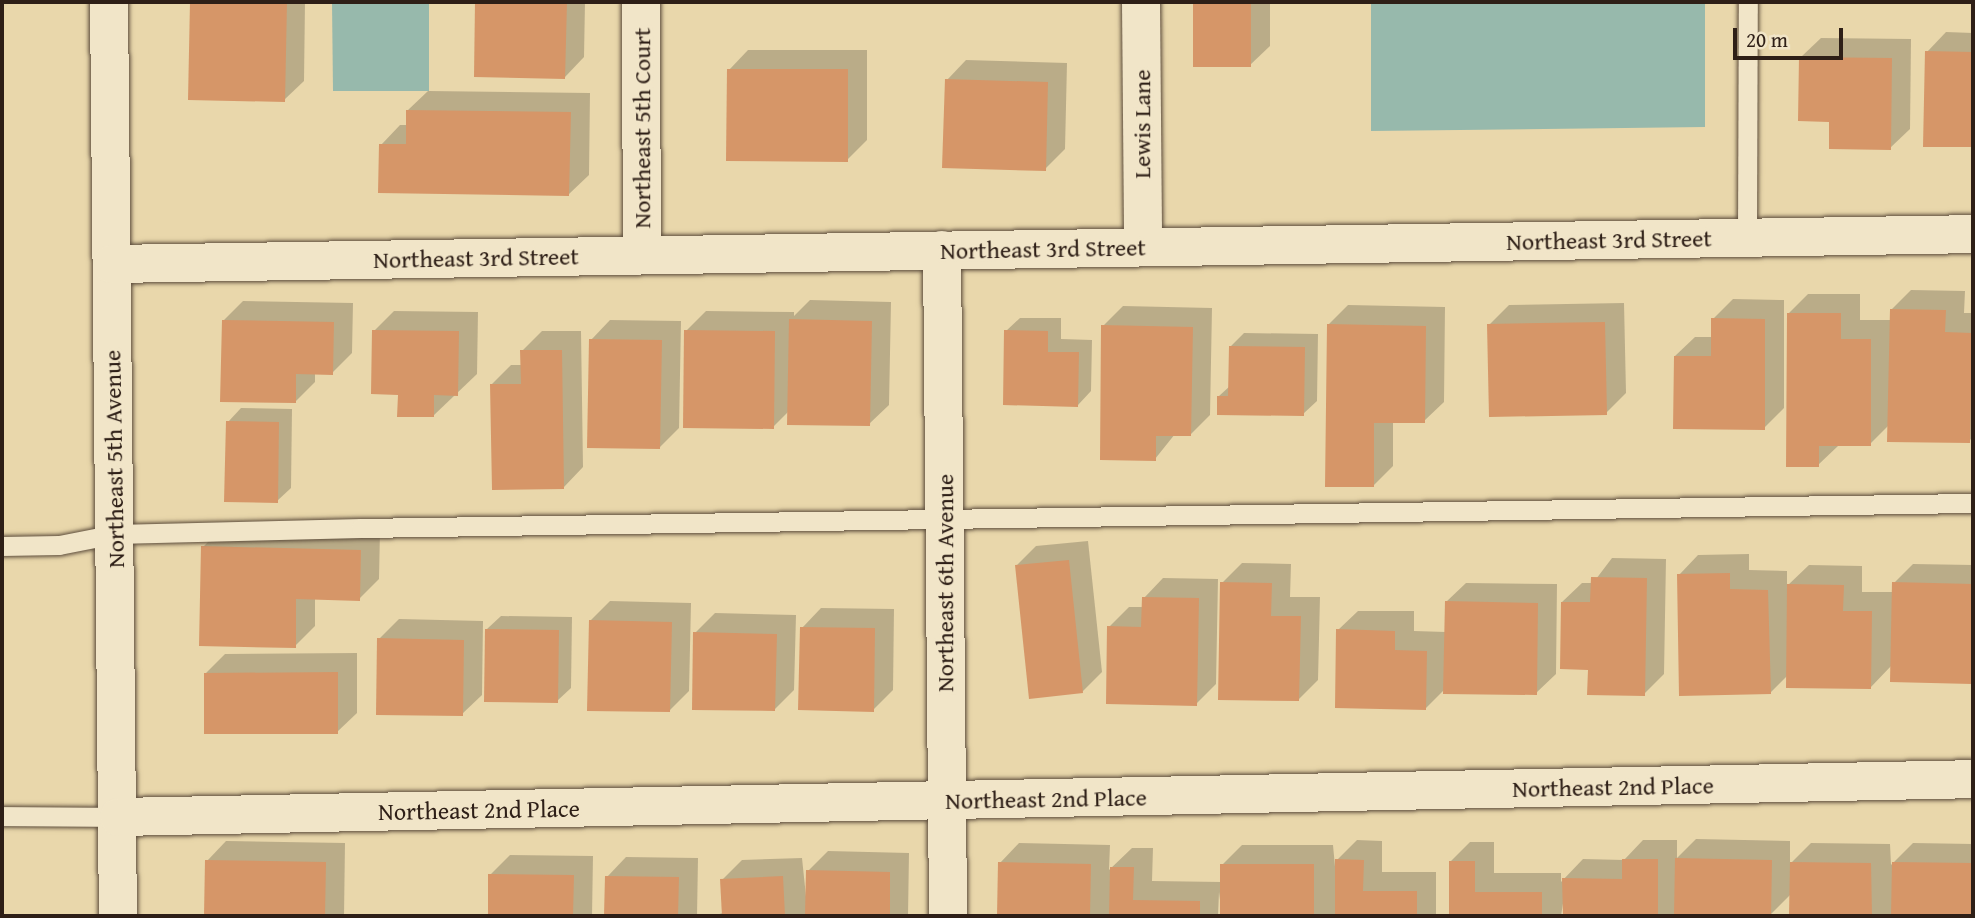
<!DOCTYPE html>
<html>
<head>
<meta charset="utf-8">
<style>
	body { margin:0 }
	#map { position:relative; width:1975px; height:918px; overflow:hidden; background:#e9d7ab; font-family:"Gentium Book Plus",serif }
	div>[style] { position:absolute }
	.water>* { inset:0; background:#97b9ac }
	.shadow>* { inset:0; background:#0003 }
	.building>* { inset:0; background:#d69668 }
	.roads { filter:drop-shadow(0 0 2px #5d4d3c) drop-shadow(0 0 2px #5d4d3c) }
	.lane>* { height:19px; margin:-9.5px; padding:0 9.5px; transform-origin:9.5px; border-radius:9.5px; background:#f1e5c8 }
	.street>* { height:38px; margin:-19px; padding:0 19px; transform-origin:19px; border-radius:19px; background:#f1e5c8 }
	span { translate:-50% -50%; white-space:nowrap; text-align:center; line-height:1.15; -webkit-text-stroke:5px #f1e5c8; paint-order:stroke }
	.street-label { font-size:24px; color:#2e1f17 }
	.frame { position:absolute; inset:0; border:4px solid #2e1f17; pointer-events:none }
	.scale { position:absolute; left:1733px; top:28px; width:110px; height:32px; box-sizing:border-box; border:4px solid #2e1f17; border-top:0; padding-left:9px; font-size:21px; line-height:24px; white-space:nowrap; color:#2e1f17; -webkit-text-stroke:5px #f1e5c8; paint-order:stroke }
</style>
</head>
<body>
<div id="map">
	<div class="water">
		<i style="clip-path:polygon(332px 2px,429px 2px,429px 91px,333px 91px)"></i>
		<i style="clip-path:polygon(1371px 2px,1705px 2px,1705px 127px,1371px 131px)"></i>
	</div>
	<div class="shadow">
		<i style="clip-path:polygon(192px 2px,305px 2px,304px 81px,284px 100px,190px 99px)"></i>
		<i style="clip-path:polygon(477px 2px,585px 2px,584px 57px,565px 77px,476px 76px)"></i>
		<i style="clip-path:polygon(1195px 2px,1270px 2px,1270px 46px,1250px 65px,1195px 65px)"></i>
		<i style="clip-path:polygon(1946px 32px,1973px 33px,1973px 146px,1925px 145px,1927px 52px)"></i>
		<i style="clip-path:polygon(1821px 38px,1911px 39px,1910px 129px,1890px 148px,1831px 120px,1801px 57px)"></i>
		<i style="clip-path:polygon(748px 50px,867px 50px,867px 140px,847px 160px,729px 70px)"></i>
		<i style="clip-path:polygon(966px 60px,1067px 63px,1065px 149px,1045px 169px,947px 80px)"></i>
		<i style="clip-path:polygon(428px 91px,590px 93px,589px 175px,569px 194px,381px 145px,400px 125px,408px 125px,408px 110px)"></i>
		<i style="clip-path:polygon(1911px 290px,1965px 291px,1964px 313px,1973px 313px,1973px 437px,1969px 441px,1889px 425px,1870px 444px,1838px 446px,1818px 465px,1788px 314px,1808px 294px,1860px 294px,1860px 320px,1891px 320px,1891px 310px)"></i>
		<i style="clip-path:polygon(1733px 299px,1784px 300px,1784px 408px,1764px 428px,1675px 356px,1695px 337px,1713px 337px,1713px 319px)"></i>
		<i style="clip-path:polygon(810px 300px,891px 302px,889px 405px,869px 424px,789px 411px,773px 427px,686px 331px,706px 311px,794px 312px,794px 316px)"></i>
		<i style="clip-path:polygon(243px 301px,353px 303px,352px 353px,332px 373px,315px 373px,315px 382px,295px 402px,223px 321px)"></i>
		<i style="clip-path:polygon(1624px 303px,1626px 393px,1606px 413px,1489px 325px,1509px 305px)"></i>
		<i style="clip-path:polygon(1348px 305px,1445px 307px,1444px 402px,1424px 421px,1393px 421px,1393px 466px,1373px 486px,1328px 325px)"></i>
		<i style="clip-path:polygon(1123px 306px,1212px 308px,1210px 415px,1191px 434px,1175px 434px,1155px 459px,1103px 326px)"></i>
		<i style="clip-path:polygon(394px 311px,478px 312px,477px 374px,433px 416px,399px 393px,374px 331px)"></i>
		<i style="clip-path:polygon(1020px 318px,1061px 318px,1061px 339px,1092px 340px,1091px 391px,1078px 405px,1006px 331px)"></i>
		<i style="clip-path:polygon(610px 320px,681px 321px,679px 428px,659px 448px,591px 340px)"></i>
		<i style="clip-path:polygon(542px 331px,581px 331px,583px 467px,564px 487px,491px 385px,511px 365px,522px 365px,522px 351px)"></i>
		<i style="clip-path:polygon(1244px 333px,1318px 334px,1317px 401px,1303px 414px,1219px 396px,1230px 386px,1230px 347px)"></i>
		<i style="clip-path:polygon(241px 408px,292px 409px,291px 488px,277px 501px,228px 422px)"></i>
		<i style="clip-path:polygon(223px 527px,380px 531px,379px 579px,359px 599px,315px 598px,315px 626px,295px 646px,203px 547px)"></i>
		<i style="clip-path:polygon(1088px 541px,1102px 672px,1082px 692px,1016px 566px,1036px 546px)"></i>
		<i style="clip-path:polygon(1749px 554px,1749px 570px,1787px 571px,1787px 586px,1809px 565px,1862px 566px,1862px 592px,1894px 592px,1894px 583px,1913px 564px,1973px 565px,1973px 680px,1892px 665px,1870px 688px,1788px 675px,1770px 693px,1679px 575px,1698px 555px)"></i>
		<i style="clip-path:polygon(1612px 558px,1666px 559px,1664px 674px,1644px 694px,1589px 668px,1562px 602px,1582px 583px,1593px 583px)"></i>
		<i style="clip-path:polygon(1242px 563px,1291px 564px,1290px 597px,1320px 597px,1318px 680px,1298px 700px,1222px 583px)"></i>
		<i style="clip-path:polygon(1163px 578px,1218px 579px,1216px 684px,1196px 704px,1109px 627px,1129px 607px,1143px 607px,1144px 598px)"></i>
		<i style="clip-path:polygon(1466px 583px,1557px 584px,1556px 674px,1536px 693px,1445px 689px,1425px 709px,1338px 630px,1358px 611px,1414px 611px,1414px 631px,1446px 632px,1446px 602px)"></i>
		<i style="clip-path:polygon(610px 601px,691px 603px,689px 691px,669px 711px,590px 621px)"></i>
		<i style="clip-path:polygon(821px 608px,894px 609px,893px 690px,873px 710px,802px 628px)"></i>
		<i style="clip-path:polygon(715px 613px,796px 615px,794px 690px,775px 709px,695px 633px)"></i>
		<i style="clip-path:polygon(501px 616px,572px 617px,571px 688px,557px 701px,487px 629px)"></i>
		<i style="clip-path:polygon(399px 619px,483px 621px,482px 695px,462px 714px,379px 639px)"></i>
		<i style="clip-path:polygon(357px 653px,357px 713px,337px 732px,206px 673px,225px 654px)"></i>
		<i style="clip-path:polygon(1696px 839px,1790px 841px,1790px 864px,1811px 843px,1890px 844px,1891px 865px,1913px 843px,1973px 844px,1973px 916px,1791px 916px,1791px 894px,1770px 915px,1564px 916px,1564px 897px,1561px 916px,1450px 916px,1451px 861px,1470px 842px,1494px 842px,1494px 873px,1561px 873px,1561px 882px,1583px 859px,1624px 860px,1643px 840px,1677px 840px,1677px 858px)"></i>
		<i style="clip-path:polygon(1357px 840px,1382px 841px,1382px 872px,1436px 872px,1436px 916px,1222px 916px,1219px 892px,1218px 916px,999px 916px,1000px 863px,1019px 843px,1110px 845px,1109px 870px,1132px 848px,1153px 848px,1152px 881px,1222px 882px,1222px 865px,1242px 845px,1333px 845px,1337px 888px,1337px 860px)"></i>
		<i style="clip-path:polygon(226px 841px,345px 843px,344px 916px,206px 916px,207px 861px)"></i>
		<i style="clip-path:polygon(828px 851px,909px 853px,908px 916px,712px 916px,723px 913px,722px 880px,742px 860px,802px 858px,807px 906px,808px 871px)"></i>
		<i style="clip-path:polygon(510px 855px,593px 856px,592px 916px,489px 916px,490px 875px)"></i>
		<i style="clip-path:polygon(626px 857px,698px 858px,697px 916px,606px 916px,607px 877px)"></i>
	</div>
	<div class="building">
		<i style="clip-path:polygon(190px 2px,287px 2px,285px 102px,188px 100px)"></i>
		<i style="clip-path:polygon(475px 2px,567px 2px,565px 79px,474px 77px)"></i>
		<i style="clip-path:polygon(1193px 2px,1251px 2px,1251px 67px,1193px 67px)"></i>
		<i style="clip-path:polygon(1925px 51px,1973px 52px,1973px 147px,1923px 147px)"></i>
		<i style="clip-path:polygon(1799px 57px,1892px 58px,1891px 150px,1829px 149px,1829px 122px,1798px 121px)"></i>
		<i style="clip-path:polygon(727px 69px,848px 69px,848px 162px,726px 161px)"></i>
		<i style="clip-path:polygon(945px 79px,1048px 82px,1046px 171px,942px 168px)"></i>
		<i style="clip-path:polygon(406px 110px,571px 112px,569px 196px,378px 193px,379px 144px,406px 144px)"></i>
		<i style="clip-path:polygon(1890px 309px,1946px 310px,1945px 332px,1972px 333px,1970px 443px,1887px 442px)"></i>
		<i style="clip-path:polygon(1787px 313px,1841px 313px,1841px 339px,1871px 339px,1871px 446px,1819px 446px,1819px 467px,1786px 467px)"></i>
		<i style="clip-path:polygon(1711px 318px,1765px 319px,1765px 430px,1673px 429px,1674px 356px,1711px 356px)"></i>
		<i style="clip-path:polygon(789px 319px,872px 321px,870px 426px,787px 425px)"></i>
		<i style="clip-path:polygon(222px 320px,334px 322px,333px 375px,296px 374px,296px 403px,220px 402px)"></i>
		<i style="clip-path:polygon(1605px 322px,1607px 415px,1489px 417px,1487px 324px)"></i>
		<i style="clip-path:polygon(1327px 324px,1426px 326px,1425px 423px,1374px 423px,1374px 487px,1325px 487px)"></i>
		<i style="clip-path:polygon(1101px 325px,1193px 327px,1191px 436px,1156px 436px,1156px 461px,1100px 460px)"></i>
		<i style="clip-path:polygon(372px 330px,459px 331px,458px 396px,434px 395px,434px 417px,397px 417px,398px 395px,371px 394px)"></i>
		<i style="clip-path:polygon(684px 330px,775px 331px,774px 429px,683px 428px)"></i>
		<i style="clip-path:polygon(1004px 330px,1048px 331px,1048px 352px,1079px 352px,1078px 407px,1003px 405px)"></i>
		<i style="clip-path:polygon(589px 339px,662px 340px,660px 449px,587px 448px)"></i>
		<i style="clip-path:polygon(1229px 346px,1305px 347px,1304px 416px,1217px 415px,1217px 396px,1228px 396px)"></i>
		<i style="clip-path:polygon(520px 350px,562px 350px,564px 489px,492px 490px,490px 384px,521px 384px)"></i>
		<i style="clip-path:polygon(226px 421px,279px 422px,278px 503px,224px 502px)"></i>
		<i style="clip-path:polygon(201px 546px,361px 550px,360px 601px,296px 599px,296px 648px,199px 646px)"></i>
		<i style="clip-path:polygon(1069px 560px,1083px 693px,1029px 699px,1015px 565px)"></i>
		<i style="clip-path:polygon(1730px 573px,1730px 589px,1768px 590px,1771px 694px,1679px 696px,1677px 574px)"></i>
		<i style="clip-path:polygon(1591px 577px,1647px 578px,1645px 696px,1587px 695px,1588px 670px,1560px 669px,1561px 602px,1590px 602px)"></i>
		<i style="clip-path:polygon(1220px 582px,1272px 583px,1271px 616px,1301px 616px,1299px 701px,1218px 700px)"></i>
		<i style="clip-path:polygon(1892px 582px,1973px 584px,1972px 684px,1890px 682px)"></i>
		<i style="clip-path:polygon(1787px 584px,1844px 585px,1843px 611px,1872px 611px,1871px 689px,1786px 688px)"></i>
		<i style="clip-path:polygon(1142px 597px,1199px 598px,1197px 706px,1106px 704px,1107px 626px,1141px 627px)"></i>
		<i style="clip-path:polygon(1445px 601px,1538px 603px,1537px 695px,1443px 694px)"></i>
		<i style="clip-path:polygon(589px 620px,672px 622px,670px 712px,587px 711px)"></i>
		<i style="clip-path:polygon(800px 627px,875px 628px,874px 712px,798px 710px)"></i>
		<i style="clip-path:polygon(485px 629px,559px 630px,558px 703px,484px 702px)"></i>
		<i style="clip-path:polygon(1336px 629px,1395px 631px,1395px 650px,1427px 651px,1426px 710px,1335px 708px)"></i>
		<i style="clip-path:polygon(693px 632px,777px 634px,775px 711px,692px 710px)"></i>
		<i style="clip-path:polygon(377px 638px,464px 640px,463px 716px,376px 715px)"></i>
		<i style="clip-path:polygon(338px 672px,338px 734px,204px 734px,204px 673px)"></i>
		<i style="clip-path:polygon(1675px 858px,1772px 860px,1771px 916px,1674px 916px)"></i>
		<i style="clip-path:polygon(1335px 859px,1364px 860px,1363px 891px,1417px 891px,1417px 916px,1335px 916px)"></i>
		<i style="clip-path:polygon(1622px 859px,1658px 859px,1658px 916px,1563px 916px,1562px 878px,1622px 879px)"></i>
		<i style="clip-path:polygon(205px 860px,326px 862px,325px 916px,204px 916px)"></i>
		<i style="clip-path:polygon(1449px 861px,1475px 861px,1475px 892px,1542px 892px,1542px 916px,1449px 916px)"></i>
		<i style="clip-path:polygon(998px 862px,1091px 864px,1090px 916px,997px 916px)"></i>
		<i style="clip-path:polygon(1790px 862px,1871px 863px,1872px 916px,1789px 916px)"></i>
		<i style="clip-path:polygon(1892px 862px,1973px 863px,1972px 916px,1891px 916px)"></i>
		<i style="clip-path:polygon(1220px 864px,1314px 864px,1314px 916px,1220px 916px)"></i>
		<i style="clip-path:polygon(1110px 867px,1134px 867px,1133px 900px,1200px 901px,1200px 916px,1109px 916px)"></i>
		<i style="clip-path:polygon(806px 870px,890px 872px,890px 916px,805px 916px)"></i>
		<i style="clip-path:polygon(488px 874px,574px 875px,573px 916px,488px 916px)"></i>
		<i style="clip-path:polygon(605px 876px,679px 877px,678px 916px,604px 916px)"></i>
		<i style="clip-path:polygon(783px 876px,785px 916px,722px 916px,720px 879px)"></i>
	</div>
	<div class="roads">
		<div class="lane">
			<i style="left:1747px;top:237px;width:235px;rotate:-89.8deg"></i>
			<i style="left:2px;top:546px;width:57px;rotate:-1deg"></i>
			<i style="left:59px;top:545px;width:57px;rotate:-11.1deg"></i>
			<i style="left:115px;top:534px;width:246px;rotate:-1.4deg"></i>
			<i style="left:361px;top:528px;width:1612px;rotate:-0.89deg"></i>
			<i style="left:2px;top:816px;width:117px;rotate:0.5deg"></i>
		</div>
		<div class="street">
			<i style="left:109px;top:2px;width:914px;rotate:89.44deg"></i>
			<i style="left:641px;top:2px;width:253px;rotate:89.8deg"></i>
			<i style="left:1141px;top:2px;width:245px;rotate:89.5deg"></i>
			<i style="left:942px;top:250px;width:666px;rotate:89.48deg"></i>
			<i style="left:112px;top:264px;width:1861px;rotate:-0.92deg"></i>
			<i style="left:119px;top:817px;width:1854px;rotate:-1.17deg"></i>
		</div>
	</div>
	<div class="street-label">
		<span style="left:1142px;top:124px;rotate:-90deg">Lewis Lane</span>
		<span style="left:642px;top:128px;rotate:-90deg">Northeast 5th Court</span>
		<span style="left:1609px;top:240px;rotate:-1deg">Northeast 3rd Street</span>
		<span style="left:1043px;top:249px;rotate:-1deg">Northeast 3rd Street</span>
		<span style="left:476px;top:258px;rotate:-1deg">Northeast 3rd Street</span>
		<span style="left:114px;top:459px;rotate:-91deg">Northeast 5th Avenue</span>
		<span style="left:945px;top:583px;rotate:-90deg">Northeast 6th Avenue</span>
		<span style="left:1613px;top:787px;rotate:-1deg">Northeast 2nd Place</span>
		<span style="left:1046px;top:799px;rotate:-1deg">Northeast 2nd Place</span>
		<span style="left:479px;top:810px;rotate:-1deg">Northeast 2nd Place</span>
	</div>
	<div class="frame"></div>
	<div class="scale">20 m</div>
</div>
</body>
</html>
